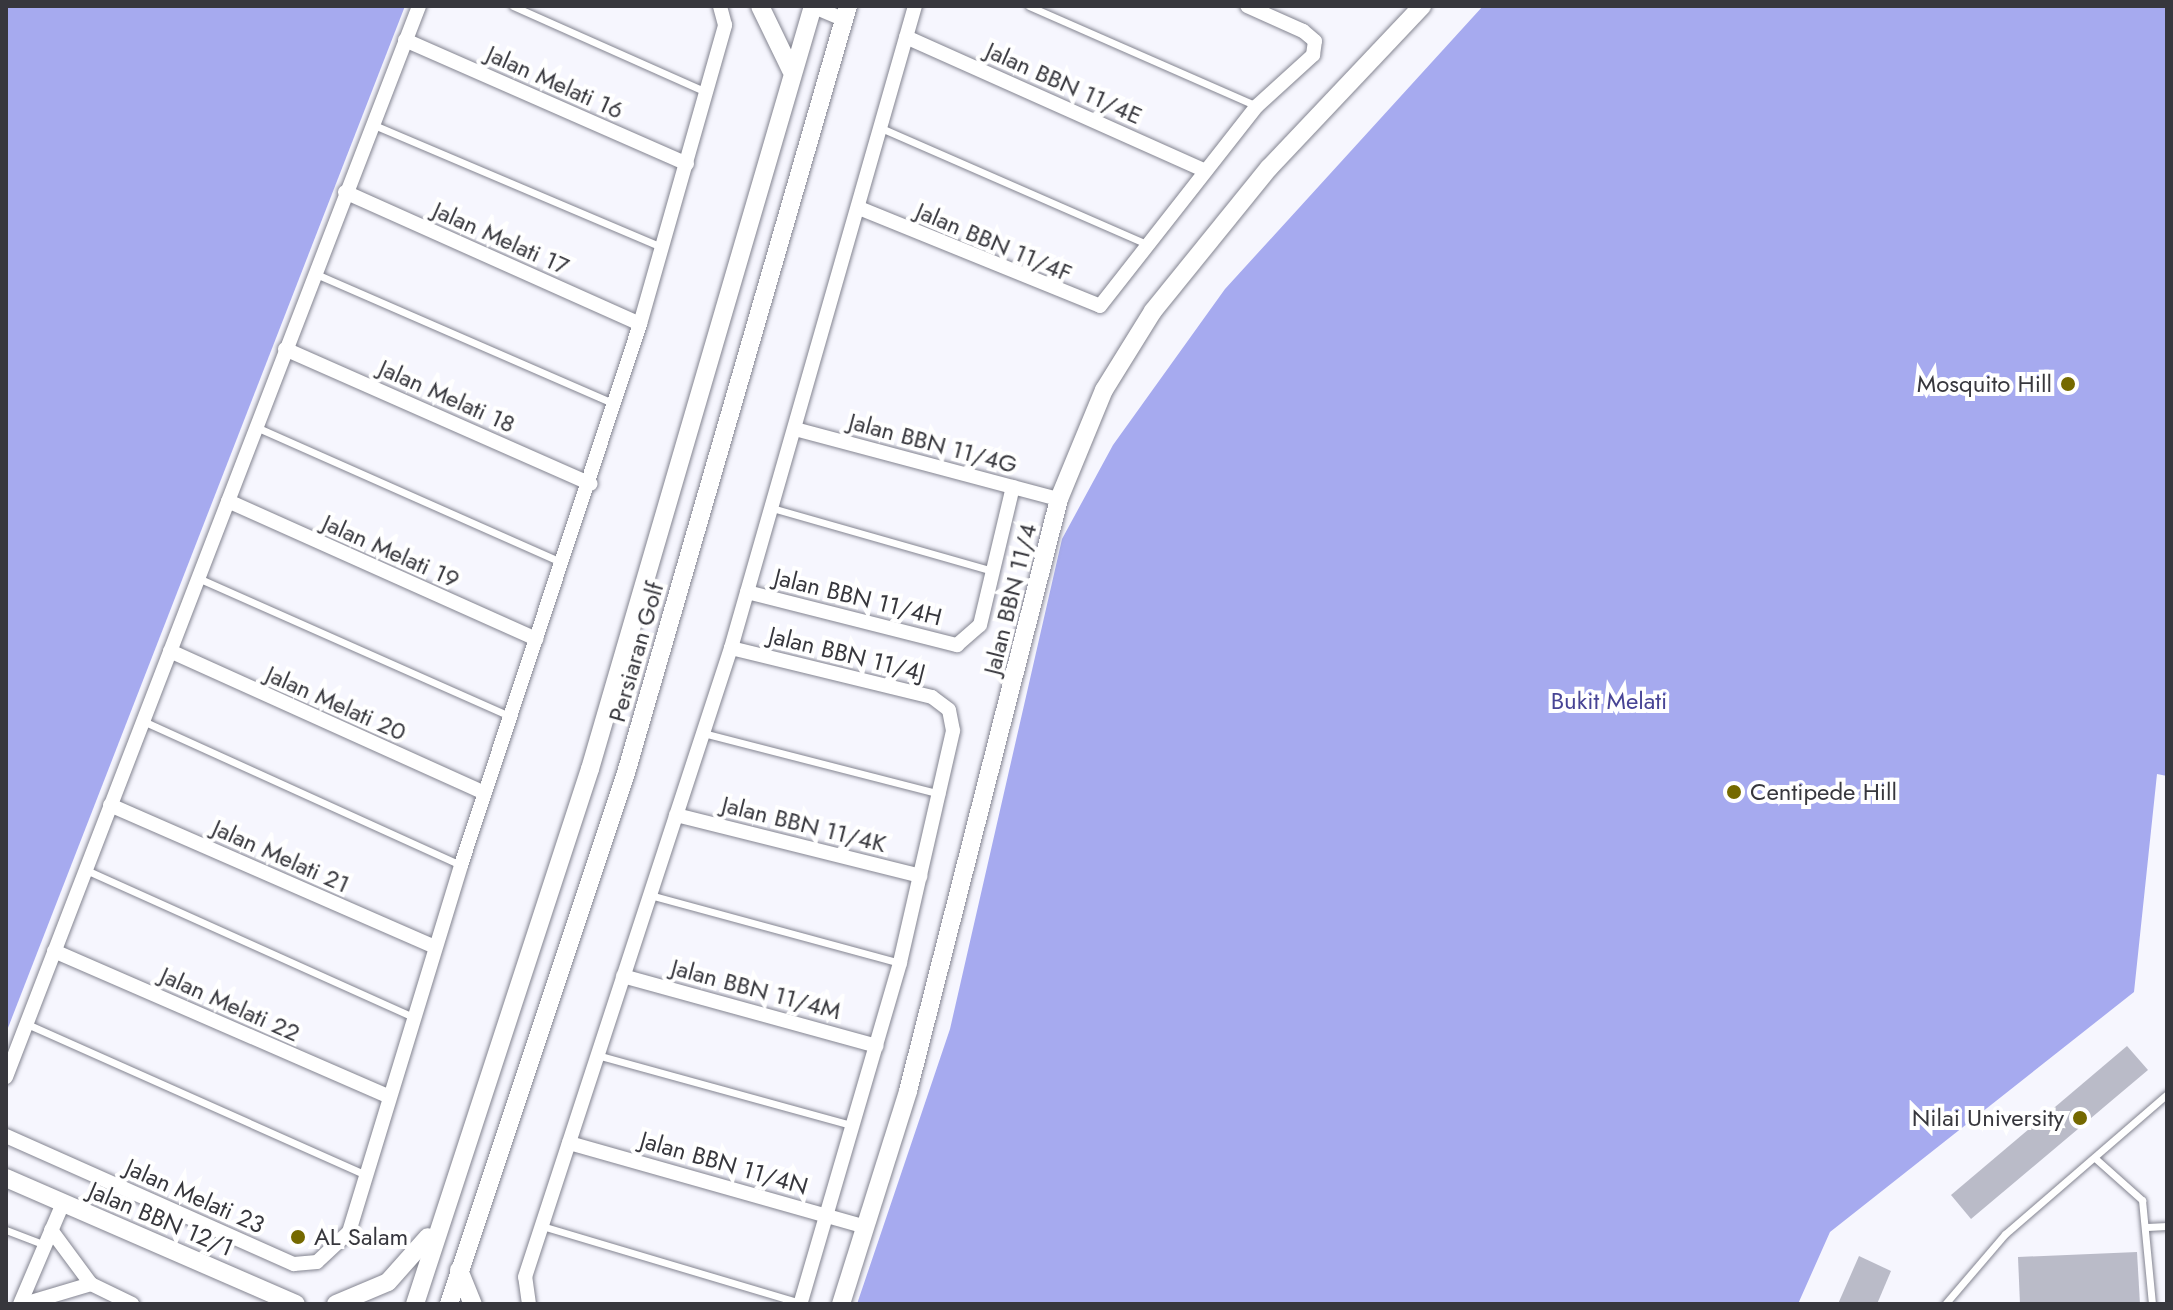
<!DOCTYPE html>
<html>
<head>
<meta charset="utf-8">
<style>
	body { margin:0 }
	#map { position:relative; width:2173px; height:1310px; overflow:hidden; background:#f6f6fe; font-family:Jost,sans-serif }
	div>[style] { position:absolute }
	.forest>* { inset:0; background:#a6aaef }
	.building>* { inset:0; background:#babbc8 }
	.roads { filter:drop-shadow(0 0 2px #838490) drop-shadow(0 0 2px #838490) }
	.service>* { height:7px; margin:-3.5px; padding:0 3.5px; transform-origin:3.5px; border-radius:3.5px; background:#fff }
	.minor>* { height:14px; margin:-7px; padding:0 7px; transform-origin:7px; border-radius:7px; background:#fff }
	.tertiary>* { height:18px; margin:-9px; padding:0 9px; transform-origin:9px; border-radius:9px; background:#fff }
	.dots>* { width:22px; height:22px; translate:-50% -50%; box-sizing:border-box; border:4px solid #fff; border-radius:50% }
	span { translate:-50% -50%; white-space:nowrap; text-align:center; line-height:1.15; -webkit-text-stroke:8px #fff; paint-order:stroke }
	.street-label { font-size:24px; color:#37373d }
	.poi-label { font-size:24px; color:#37373d }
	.right { translate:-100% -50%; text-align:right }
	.left { translate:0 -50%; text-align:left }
	.park-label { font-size:24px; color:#474495 }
	.frame { position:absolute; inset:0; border:8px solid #37373d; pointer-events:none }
</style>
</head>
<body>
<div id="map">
	<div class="forest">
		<i style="clip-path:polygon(6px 6px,405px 6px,6px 1033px)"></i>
		<i style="clip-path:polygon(1483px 6px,2167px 6px,2167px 776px,2157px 774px,2134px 992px,1830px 1232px,1798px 1304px,857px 1304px,950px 1029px,1062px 539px,1113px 445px,1225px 289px)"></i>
	</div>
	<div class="building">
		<i style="clip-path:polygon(2127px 1046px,2148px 1070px,1971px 1219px,1951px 1195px)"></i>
		<i style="clip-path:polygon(2137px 1252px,2140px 1304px,2020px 1304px,2018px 1257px)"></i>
		<i style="clip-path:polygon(1859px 1256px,1891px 1271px,1877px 1304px,1838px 1304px)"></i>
	</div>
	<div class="roads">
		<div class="service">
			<i style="left:513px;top:6px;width:211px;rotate:24deg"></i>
			<i style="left:1029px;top:6px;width:249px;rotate:23.7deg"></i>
			<i style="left:374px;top:125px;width:313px;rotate:23deg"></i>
			<i style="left:881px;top:128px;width:292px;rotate:23.6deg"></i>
			<i style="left:316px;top:274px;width:324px;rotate:23.5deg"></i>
			<i style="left:256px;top:427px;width:334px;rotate:23.9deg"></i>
			<i style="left:772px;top:508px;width:230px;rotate:15.9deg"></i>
			<i style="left:198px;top:578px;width:341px;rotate:23.9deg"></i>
			<i style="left:143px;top:721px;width:349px;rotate:24.4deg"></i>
			<i style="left:703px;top:733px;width:246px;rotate:14.4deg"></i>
			<i style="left:86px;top:870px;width:359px;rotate:24.2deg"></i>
			<i style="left:650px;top:895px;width:259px;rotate:15.2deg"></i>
			<i style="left:27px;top:1024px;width:373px;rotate:24deg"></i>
			<i style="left:597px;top:1055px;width:267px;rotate:15.4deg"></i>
			<i style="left:2096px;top:1159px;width:62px;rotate:41.7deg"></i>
			<i style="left:2142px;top:1200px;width:104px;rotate:84.5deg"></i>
			<i style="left:542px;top:1226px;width:269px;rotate:16.6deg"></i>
			<i style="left:2147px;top:1227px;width:20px;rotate:-3deg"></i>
			<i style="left:6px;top:1230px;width:42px;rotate:21deg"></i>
			<i style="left:1945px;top:1304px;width:92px;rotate:-49.4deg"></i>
			<i style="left:2005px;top:1234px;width:214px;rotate:-40.8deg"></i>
		</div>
		<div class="minor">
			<i style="left:812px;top:6px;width:34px;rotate:23deg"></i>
			<i style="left:906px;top:37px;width:325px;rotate:24.1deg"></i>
			<i style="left:405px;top:40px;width:308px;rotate:23.7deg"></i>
			<i style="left:345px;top:192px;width:323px;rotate:24.1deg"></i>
			<i style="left:859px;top:208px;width:260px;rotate:22.1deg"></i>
			<i style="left:1100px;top:306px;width:254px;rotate:-51.9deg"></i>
			<i style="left:1257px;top:106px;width:76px;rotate:-42.3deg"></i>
			<i style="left:1313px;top:55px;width:14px;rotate:-82deg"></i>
			<i style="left:1315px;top:41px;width:16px;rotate:-140deg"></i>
			<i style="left:1303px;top:31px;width:61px;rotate:-155.9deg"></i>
			<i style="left:285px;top:349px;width:334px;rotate:23.8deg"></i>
			<i style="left:795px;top:429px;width:273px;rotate:14.9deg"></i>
			<i style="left:228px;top:501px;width:338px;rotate:24.1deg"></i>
			<i style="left:747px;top:592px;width:217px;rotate:14.2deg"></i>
			<i style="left:957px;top:645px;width:30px;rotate:-41deg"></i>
			<i style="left:980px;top:625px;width:142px;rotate:-76.6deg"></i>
			<i style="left:731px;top:648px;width:207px;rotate:13.7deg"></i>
			<i style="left:932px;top:697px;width:21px;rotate:37deg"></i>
			<i style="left:949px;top:710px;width:21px;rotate:79deg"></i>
			<i style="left:953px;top:731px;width:238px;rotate:102.9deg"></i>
			<i style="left:900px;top:963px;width:355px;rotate:106.3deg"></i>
			<i style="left:170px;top:651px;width:345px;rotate:24.3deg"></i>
			<i style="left:110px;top:805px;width:355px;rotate:23.6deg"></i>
			<i style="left:676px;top:815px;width:252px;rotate:14deg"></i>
			<i style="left:54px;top:951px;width:365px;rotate:23.5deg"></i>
			<i style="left:623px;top:976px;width:263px;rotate:15.4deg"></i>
			<i style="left:6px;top:1077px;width:1148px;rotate:-68.91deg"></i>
			<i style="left:6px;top:1136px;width:315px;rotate:24deg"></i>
			<i style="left:294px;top:1264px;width:23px;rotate:-5deg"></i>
			<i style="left:317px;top:1262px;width:44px;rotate:-43.2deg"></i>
			<i style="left:349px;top:1232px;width:384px;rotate:-73deg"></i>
			<i style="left:461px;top:865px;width:570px;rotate:-71.69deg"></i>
			<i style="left:640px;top:324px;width:311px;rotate:-74.1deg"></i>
			<i style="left:725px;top:25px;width:20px;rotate:-105deg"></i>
			<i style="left:569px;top:1143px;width:309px;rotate:15.8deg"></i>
			<i style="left:51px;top:1230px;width:67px;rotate:53.5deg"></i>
			<i style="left:91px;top:1284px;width:46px;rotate:26deg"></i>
			<i style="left:20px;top:1304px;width:110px;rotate:-66.9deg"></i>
			<i style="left:24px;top:1304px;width:70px;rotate:-16.6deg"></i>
			<i style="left:529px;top:1304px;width:27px;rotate:-98deg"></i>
			<i style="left:525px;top:1277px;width:662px;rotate:-71.87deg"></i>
			<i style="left:731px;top:648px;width:668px;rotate:-74.01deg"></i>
		</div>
		<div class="tertiary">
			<i style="left:760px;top:6px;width:71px;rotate:64.2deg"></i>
			<i style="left:6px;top:1178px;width:316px;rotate:23.5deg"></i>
			<i style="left:459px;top:1270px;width:37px;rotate:68deg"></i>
			<i style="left:336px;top:1304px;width:56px;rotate:-22.9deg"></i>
			<i style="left:388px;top:1282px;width:60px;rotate:-48.4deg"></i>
			<i style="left:415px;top:1304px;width:563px;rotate:-71.89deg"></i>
			<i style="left:590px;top:769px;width:795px;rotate:-73.71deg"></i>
			<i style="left:449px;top:1304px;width:560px;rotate:-71.57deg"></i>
			<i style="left:626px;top:773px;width:798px;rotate:-73.86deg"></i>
			<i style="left:841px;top:1304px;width:223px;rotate:-72.5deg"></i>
			<i style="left:908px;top:1091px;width:611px;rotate:-75.69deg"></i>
			<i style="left:1059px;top:499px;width:118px;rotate:-67.6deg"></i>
			<i style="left:1104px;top:390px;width:93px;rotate:-58.2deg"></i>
			<i style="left:1153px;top:311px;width:184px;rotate:-51deg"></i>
			<i style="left:1269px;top:168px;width:223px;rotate:-46.6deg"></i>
		</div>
	</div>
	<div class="dots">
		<i style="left:2068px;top:384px;background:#756900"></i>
		<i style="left:1734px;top:792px;background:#756900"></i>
		<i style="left:2080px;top:1118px;background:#756900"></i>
		<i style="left:298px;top:1237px;background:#756900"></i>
	</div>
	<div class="street-label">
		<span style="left:555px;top:82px;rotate:24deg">Jalan Melati 16</span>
		<span style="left:1064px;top:83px;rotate:24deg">Jalan BBN 11/4E</span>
		<span style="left:501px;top:238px;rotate:24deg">Jalan Melati 17</span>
		<span style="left:994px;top:242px;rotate:23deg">Jalan BBN 11/4F</span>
		<span style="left:447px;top:396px;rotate:24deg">Jalan Melati 18</span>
		<span style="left:933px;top:443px;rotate:15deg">Jalan BBN 11/4G</span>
		<span style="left:391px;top:551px;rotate:24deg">Jalan Melati 19</span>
		<span style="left:858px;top:597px;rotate:14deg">Jalan BBN 11/4H</span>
		<span style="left:1010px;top:599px;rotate:-76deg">Jalan BBN 11/4</span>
		<span style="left:636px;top:652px;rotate:-74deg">Persiaran Golf</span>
		<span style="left:847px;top:654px;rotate:14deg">Jalan BBN 11/4J</span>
		<span style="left:336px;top:703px;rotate:24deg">Jalan Melati 20</span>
		<span style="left:804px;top:824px;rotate:14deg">Jalan BBN 11/4K</span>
		<span style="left:281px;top:856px;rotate:24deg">Jalan Melati 21</span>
		<span style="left:756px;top:989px;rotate:15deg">Jalan BBN 11/4M</span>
		<span style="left:230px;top:1004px;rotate:24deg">Jalan Melati 22</span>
		<span style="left:724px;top:1163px;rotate:16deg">Jalan BBN 11/4N</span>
		<span style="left:195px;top:1196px;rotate:24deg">Jalan Melati 23</span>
		<span style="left:161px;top:1219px;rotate:23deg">Jalan BBN 12/1</span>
	</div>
	<div class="poi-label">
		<span class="right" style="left:2052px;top:384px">Mosquito Hill</span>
		<span class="left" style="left:1750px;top:792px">Centipede Hill</span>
		<span class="right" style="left:2064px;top:1118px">Nilai University</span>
		<span class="left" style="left:314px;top:1237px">AL Salam</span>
	</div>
	<div class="park-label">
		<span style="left:1609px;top:701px">Bukit Melati</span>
	</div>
	<div class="frame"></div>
</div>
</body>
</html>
